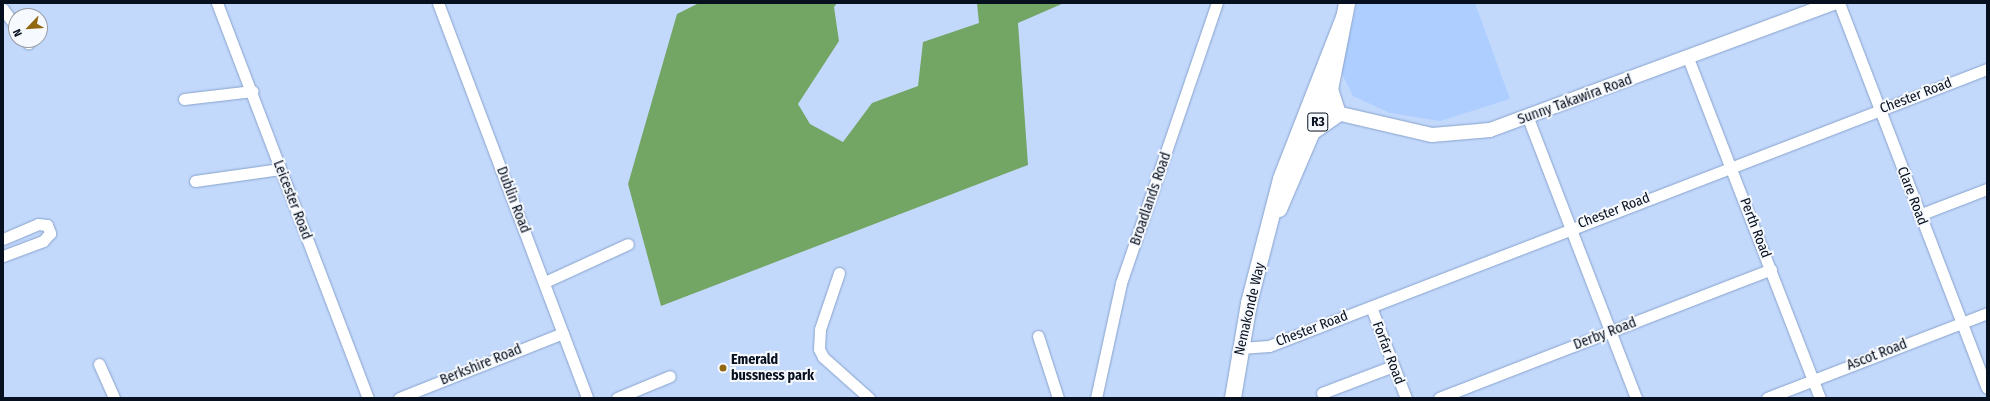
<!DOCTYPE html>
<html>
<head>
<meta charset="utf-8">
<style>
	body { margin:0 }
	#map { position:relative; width:1990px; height:401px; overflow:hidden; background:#c3d9fc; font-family:"Fira Sans Condensed",sans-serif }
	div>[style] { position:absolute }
	.built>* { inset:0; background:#aeceff }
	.forest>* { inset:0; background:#73a564 }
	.roads { filter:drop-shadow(0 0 1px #88a3cc) drop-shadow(0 0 1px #88a3cc) }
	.minor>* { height:11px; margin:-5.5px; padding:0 5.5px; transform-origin:5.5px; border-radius:5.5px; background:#fff }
	.major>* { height:14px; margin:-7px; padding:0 7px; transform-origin:7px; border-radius:7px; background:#fff }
	.highway>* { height:16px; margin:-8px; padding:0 8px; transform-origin:8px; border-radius:8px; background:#fff }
	.dots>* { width:11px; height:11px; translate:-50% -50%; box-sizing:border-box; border:2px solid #f6f9fd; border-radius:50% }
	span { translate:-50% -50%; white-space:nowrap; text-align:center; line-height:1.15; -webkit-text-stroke:4px #f6f9fd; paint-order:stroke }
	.shield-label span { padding:1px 3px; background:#f6f9fd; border:1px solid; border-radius:3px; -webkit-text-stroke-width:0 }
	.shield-label { font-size:13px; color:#07101f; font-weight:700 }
	.street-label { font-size:14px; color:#07101f }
	.poi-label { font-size:14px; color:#07101f; font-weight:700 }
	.left { translate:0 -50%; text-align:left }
	.frame { position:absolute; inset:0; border:4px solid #07101f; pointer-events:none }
	.north { position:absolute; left:8px; top:8px; width:40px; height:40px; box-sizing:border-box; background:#f6f9fd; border:1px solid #969ca4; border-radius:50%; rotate:245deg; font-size:11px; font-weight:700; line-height:16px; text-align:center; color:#07101f }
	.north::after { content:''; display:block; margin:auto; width:14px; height:18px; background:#936813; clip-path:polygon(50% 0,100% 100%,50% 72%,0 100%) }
</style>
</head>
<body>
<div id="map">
	<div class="built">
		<i style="clip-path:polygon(1357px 3px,1475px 3px,1510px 99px,1440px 121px,1390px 113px,1353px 96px,1341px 72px)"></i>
	</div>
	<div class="forest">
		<i style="clip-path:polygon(699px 3px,837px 3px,834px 7px,839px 41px,798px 104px,810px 124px,843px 142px,872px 103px,918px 86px,923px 42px,979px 23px,977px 3px,1064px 3px,1018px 23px,1028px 165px,661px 306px,628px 184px,677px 14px)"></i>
	</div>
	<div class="roads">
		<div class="minor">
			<i style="left:217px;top:3px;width:423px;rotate:69.1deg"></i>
			<i style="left:438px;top:3px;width:422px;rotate:69.3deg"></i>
			<i style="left:1839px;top:3px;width:412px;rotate:69deg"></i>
			<i style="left:3px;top:9px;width:22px;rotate:54deg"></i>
			<i style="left:26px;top:40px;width:4px;rotate:56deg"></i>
			<i style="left:1688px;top:58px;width:365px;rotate:68.8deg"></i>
			<i style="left:184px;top:99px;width:69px;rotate:-6.6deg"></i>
			<i style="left:1528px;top:118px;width:300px;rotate:68.9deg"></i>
			<i style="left:195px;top:181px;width:86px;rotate:-8deg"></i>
			<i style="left:1919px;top:215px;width:73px;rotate:-20.9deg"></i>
			<i style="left:3px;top:239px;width:38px;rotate:-23deg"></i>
			<i style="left:38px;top:224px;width:9px;rotate:6deg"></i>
			<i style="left:47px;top:225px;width:9px;rotate:69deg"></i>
			<i style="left:50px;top:233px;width:11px;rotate:131deg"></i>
			<i style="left:43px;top:241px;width:43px;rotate:159.4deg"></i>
			<i style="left:839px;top:273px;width:59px;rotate:108.7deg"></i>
			<i style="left:820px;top:329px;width:20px;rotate:93deg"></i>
			<i style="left:819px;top:349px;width:9px;rotate:63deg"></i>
			<i style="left:823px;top:357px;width:62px;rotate:41.7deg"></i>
			<i style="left:545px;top:282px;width:91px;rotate:-24.6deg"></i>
			<i style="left:1371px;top:307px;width:97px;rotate:69deg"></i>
			<i style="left:1038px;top:336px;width:65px;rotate:72.1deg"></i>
			<i style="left:1240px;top:348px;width:29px;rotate:-4deg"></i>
			<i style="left:1269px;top:346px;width:770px;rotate:-21.1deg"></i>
			<i style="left:99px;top:364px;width:37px;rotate:66deg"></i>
			<i style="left:1322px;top:393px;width:76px;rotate:-20.8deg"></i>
			<i style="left:399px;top:398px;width:176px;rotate:-21.6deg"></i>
			<i style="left:617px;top:398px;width:57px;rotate:-22.5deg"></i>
			<i style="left:1096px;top:398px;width:118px;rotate:-77.7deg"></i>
			<i style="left:1121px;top:283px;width:296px;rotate:-71.1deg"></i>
			<i style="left:1439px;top:398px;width:356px;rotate:-21.2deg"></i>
			<i style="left:1767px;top:398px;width:236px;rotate:-21.1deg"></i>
		</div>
		<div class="major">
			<i style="left:1328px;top:111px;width:107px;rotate:13deg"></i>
			<i style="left:1432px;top:135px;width:58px;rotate:-4.9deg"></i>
			<i style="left:1490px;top:130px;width:367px;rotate:-20.3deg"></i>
		</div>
		<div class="highway">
			<i style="left:1315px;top:130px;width:28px;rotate:-35deg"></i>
			<i style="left:1338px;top:114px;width:25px;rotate:-108deg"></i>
			<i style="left:1279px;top:209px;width:129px;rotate:-66.8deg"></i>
			<i style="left:1330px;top:90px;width:89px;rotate:-78.9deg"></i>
			<i style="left:1233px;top:398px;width:96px;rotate:-80.4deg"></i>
			<i style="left:1249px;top:303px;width:128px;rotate:-75.5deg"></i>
			<i style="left:1281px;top:179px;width:174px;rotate:-68.7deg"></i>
		</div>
	</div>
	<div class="dots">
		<i style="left:723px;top:368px;background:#936813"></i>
	</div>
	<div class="shield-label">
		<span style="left:1318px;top:122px">R3</span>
	</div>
	<div class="street-label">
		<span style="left:1916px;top:96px;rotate:-21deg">Chester Road</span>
		<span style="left:1575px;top:100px;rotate:-20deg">Sunny Takawira Road</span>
		<span style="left:1912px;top:196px;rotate:69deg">Clare Road</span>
		<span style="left:1151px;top:199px;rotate:-71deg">Broadlands Road</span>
		<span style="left:292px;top:200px;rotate:69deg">Leicester Road</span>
		<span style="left:513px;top:200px;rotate:69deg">Dublin Road</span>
		<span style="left:1614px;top:211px;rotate:-21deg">Chester Road</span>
		<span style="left:1755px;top:228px;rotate:69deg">Perth Road</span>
		<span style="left:1250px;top:309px;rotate:-77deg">Nemakonde Way</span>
		<span style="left:1312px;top:329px;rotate:-21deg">Chester Road</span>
		<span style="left:1605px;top:334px;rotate:-21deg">Derby Road</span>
		<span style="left:1388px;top:353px;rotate:69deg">Forfar Road</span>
		<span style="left:1877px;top:355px;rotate:-21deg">Ascot Road</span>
		<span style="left:481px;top:365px;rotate:-22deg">Berkshire Road</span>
	</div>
	<div class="poi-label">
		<span class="left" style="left:731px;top:368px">Emerald<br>bussness park</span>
	</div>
	<div class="frame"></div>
	<div class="north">N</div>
</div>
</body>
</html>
